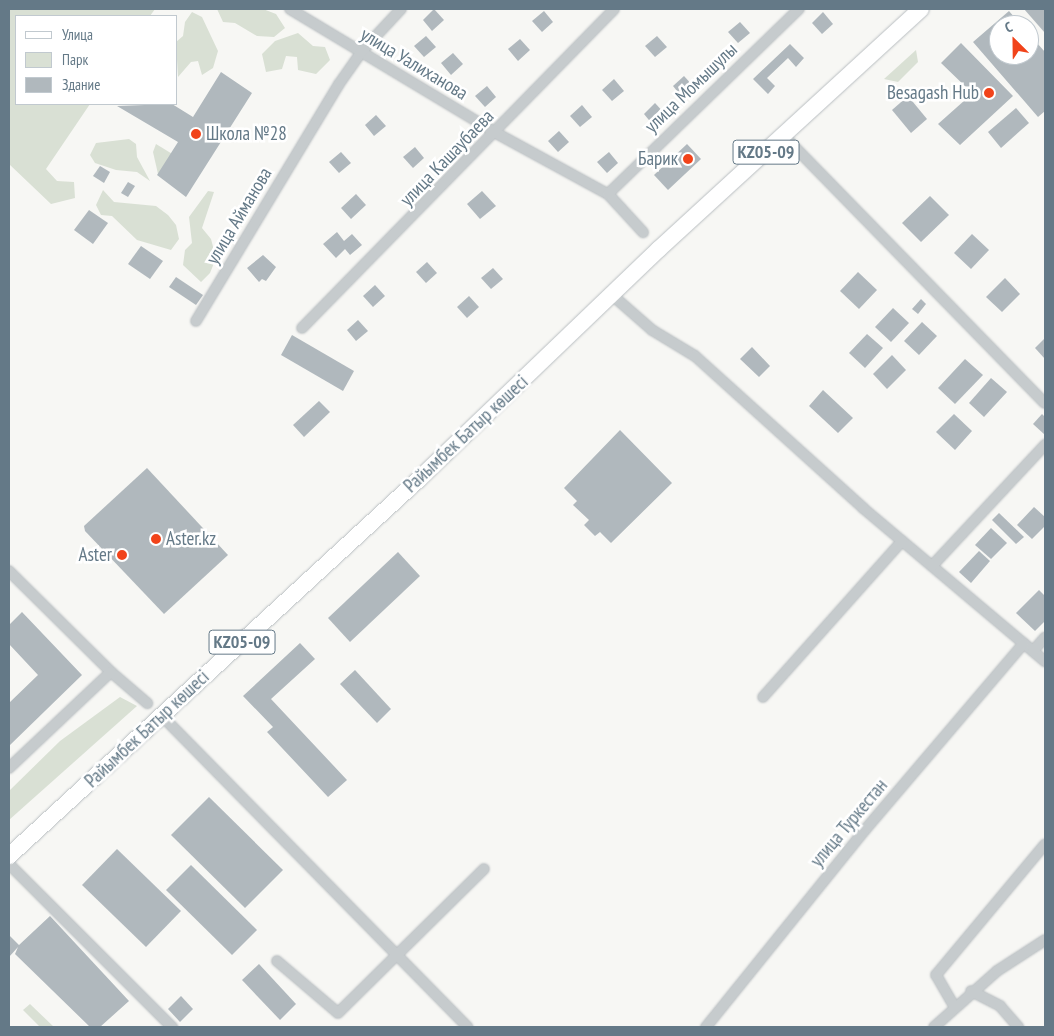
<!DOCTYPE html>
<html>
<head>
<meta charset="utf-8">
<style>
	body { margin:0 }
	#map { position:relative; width:1054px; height:1036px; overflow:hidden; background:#f7f7f4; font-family:"PT Sans Narrow",sans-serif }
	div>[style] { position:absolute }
	.green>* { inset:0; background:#d9e0d4 }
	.building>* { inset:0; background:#b0b8bd }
	.roads { filter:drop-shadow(0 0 1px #b9bec1) drop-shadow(0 0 1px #b9bec1) }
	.street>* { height:10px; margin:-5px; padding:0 5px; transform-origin:5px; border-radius:5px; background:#c6cbcd }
	.primary>* { height:16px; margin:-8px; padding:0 8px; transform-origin:8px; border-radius:8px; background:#fff }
	.dots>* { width:14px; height:14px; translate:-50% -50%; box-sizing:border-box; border:2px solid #fff; border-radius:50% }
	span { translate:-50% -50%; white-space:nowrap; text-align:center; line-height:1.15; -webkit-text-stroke:5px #fff; paint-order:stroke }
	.shield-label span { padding:1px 4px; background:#fff; border:1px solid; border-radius:4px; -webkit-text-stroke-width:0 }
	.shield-label { font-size:18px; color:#647987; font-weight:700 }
	.street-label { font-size:19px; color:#647987 }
	.poi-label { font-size:19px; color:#647987 }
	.right { translate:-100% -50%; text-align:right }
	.left { translate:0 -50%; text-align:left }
	.frame { position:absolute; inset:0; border:10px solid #647987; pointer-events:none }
	.legend { position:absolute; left:15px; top:15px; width:162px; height:90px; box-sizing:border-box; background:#fff; border:1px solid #c1c9cf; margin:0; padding:6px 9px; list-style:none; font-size:15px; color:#647987 }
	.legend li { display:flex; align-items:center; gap:10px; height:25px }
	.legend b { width:25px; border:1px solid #c1c9cf }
	.north { position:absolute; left:989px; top:15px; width:50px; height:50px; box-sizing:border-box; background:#fff; border:1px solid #c1c9cf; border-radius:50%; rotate:337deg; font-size:14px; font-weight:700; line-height:20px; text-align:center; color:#647987 }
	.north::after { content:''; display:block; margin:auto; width:18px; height:22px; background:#f1431a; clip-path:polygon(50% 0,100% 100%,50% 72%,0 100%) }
</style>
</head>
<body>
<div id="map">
	<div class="green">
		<i style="clip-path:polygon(9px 9px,155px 9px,150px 16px,16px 16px,16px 104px,90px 104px,46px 169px,57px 181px,74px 182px,75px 198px,51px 204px,9px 164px)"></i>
		<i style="clip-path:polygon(217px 9px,263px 9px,276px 14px,285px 28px,274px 37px,257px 36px,235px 23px,223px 22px)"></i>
		<i style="clip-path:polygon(192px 12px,202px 17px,218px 51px,213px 68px,202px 75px,198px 61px,191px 62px,178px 77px,176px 42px,183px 36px,185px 22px)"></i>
		<i style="clip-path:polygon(298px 33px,313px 46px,325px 47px,330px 60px,316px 74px,298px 70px,297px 57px,286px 56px,282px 69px,266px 72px,262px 54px,275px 41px)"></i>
		<i style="clip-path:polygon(916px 50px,918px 62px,898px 82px,884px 79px)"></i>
		<i style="clip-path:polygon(129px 139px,136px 144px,137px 157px,150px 181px,137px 172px,116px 170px,95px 163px,90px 155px,96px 143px)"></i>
		<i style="clip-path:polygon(156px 144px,174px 155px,158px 174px,153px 152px)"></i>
		<i style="clip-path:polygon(103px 190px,114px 202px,156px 206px,168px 215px,176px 225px,179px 239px,171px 250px,137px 240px,112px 216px,101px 215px,96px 205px)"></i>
		<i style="clip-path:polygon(208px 191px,214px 192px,202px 228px,211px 239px,216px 258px,210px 273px,201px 282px,183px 265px,185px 250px,192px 243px,189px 217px)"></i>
		<i style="clip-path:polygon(120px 697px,137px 706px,9px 820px,9px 791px,60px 741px)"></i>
		<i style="clip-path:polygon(30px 1004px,54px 1027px,40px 1027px,23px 1010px)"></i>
	</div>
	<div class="building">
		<i style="clip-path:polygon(434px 9px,444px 20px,432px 31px,423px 20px)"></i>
		<i style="clip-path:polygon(1024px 9px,1045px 9px,1045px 33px)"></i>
		<i style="clip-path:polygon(544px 11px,553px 22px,542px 32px,532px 21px)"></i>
		<i style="clip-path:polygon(1009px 11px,1021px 25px,999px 25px,999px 55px,1029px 55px,1029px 34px,1045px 52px,1045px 111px,1038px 117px,973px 42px)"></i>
		<i style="clip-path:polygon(823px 12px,833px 24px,822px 34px,812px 23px)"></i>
		<i style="clip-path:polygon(740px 22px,750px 33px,738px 43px,728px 32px)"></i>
		<i style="clip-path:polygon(426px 36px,436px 47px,424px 57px,414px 46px)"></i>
		<i style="clip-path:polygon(657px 36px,667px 47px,655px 57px,645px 46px)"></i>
		<i style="clip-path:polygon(520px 39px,530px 50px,518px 61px,508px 49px)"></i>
		<i style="clip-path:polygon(961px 43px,1013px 96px,960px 145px,938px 124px,965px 100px,968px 89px,941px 63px)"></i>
		<i style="clip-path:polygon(790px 44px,804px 58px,796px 67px,788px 58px,767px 78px,775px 86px,768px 94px,753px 79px)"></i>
		<i style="clip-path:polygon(453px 53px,463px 64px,451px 75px,441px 63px)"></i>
		<i style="clip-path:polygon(221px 72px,252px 93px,186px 197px,157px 175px,178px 142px,117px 106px,172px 104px,193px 117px)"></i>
		<i style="clip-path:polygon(684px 76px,694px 87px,682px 97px,673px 86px)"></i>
		<i style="clip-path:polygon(614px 79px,624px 91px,612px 101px,602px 90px)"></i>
		<i style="clip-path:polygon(487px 86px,496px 97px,485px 107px,475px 96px)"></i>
		<i style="clip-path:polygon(908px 96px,927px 119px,911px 133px,892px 110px)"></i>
		<i style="clip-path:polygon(655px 103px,665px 114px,653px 125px,644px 114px)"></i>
		<i style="clip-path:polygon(582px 105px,592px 117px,580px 127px,570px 116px)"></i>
		<i style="clip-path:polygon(1016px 108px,1029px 123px,1001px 148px,988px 132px)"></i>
		<i style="clip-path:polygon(376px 115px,386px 126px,374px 136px,365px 125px)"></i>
		<i style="clip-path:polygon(559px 131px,569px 142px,558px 152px,548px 141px)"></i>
		<i style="clip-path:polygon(687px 144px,701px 159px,668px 190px,654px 175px)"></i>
		<i style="clip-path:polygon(415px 147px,424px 158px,413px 168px,403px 157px)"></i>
		<i style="clip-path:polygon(341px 152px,351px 163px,339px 173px,329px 162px)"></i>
		<i style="clip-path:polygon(609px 152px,618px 163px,607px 173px,597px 162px)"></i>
		<i style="clip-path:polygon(100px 166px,110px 172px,104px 183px,93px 176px)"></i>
		<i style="clip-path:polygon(128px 182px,135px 186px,128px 197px,121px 193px)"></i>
		<i style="clip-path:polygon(482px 191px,496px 206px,480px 219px,467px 204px)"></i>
		<i style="clip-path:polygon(356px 194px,366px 205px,351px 219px,341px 208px)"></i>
		<i style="clip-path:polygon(930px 196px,949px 215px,921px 242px,902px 223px)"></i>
		<i style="clip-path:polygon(89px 210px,108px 223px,93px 244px,74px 230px)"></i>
		<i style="clip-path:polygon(337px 232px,344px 241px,352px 234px,362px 245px,350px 255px,345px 249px,336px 258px,323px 244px)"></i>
		<i style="clip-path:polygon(972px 234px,989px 250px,971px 269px,954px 253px)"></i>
		<i style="clip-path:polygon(141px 246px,163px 261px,150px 279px,128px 264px)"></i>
		<i style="clip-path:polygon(263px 255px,276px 267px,266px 281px,262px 279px,259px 282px,247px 268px)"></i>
		<i style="clip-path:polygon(427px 262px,437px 273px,426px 283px,416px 272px)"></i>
		<i style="clip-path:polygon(493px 268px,503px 279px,491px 289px,481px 278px)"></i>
		<i style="clip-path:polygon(858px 272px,877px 290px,859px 309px,840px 291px)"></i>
		<i style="clip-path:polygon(176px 277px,203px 295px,196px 305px,169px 287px)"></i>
		<i style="clip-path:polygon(1005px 278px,1020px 294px,1002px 312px,986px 297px)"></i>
		<i style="clip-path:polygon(375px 285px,385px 296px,373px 307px,363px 296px)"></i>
		<i style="clip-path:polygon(469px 296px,479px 307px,467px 318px,457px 307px)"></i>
		<i style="clip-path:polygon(921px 299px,926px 304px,918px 314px,912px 309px)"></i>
		<i style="clip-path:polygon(893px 308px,909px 323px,891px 342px,875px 327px)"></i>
		<i style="clip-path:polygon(358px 320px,368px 331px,356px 341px,347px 330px)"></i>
		<i style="clip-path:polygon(922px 322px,937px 336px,919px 355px,904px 341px)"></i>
		<i style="clip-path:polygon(867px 334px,883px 348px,865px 368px,849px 353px)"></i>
		<i style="clip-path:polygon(292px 335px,354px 371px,343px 391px,281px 355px)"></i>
		<i style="clip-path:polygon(1045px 338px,1045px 359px,1035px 348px)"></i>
		<i style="clip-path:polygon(752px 347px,770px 366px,759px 377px,740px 359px)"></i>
		<i style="clip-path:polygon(892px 355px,906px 370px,887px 389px,873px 374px)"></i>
		<i style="clip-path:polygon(965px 359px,983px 375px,955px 404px,938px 388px)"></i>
		<i style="clip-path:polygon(991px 378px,1007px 392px,984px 417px,969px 403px)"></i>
		<i style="clip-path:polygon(823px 390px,853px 418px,838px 433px,809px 406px)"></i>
		<i style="clip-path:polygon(319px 401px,330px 412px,304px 437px,293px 425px)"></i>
		<i style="clip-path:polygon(954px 414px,972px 431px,955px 450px,936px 432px)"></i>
		<i style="clip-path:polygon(1042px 414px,1045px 417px,1045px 435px,1033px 424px)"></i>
		<i style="clip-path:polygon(620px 430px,672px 483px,611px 543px,600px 532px,595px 536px,584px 525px,589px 520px,573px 505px,577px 501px,564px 488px)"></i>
		<i style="clip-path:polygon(147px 468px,228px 555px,164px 614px,85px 531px,84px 526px)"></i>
		<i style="clip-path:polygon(1034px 507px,1045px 517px,1045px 526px,1032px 539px,1017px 525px)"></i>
		<i style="clip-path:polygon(999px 513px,1024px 537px,1016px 544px,992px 520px)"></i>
		<i style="clip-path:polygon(991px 528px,1007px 543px,991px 559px,975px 545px)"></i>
		<i style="clip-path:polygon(979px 551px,990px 561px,971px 583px,959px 572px)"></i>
		<i style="clip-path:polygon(398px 552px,420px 576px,350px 642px,328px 618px)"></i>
		<i style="clip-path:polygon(1039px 590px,1045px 596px,1045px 621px,1035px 631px,1016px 613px)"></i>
		<i style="clip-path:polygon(22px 612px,82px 675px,9px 746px,9px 703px,38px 675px,9px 644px,9px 625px)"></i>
		<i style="clip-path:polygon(300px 643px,315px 659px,271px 699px,347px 780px,328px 797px,267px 732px,273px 727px,243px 696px)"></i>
		<i style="clip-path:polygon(355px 670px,391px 709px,377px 723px,340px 684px)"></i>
		<i style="clip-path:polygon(209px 797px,283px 870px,245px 908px,171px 835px)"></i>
		<i style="clip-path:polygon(117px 849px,181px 911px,146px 947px,82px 885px)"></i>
		<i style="clip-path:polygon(191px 865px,257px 930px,232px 955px,166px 890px)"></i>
		<i style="clip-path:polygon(50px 916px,129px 1001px,100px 1027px,90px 1027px,15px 954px,18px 947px,9px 957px,9px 935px,19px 945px)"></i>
		<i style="clip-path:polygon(259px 964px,296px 1004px,280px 1020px,242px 980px)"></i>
		<i style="clip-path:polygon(181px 996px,193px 1009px,180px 1022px,168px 1009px)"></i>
	</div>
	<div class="roads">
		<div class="street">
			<i style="left:290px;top:9px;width:240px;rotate:31deg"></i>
			<i style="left:496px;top:133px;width:128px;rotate:28.6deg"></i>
			<i style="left:608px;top:194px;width:52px;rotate:47.4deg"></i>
			<i style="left:784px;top:136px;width:373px;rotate:45.7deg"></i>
			<i style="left:608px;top:194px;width:266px;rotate:-44.1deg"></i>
			<i style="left:611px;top:294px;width:55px;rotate:41.3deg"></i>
			<i style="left:652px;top:330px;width:50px;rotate:31.2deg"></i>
			<i style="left:695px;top:356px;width:227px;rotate:42.1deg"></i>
			<i style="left:863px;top:508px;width:238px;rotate:40.1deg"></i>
			<i style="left:196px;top:321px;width:277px;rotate:-58.9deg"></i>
			<i style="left:339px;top:84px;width:39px;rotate:-55deg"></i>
			<i style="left:361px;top:52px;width:59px;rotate:-47.1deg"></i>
			<i style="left:302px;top:328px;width:446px;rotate:-45.6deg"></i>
			<i style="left:932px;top:566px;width:166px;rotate:-47deg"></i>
			<i style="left:9px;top:571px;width:144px;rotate:44.7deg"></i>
			<i style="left:111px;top:672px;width:48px;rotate:40.7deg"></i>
			<i style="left:1033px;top:651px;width:18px;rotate:-49deg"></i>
			<i style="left:763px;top:697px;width:209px;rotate:-48.3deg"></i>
			<i style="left:162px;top:716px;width:436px;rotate:45.5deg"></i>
			<i style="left:9px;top:768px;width:140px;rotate:-43.3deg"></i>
			<i style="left:9px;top:864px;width:231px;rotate:45deg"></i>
			<i style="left:277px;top:961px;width:80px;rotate:40.4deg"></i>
			<i style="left:338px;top:1013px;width:205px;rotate:-44.6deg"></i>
			<i style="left:971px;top:991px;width:33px;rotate:27deg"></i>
			<i style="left:1000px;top:1006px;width:28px;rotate:49deg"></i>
			<i style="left:954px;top:1006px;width:36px;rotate:-120deg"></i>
			<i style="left:936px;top:975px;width:170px;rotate:-50.2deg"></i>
			<i style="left:706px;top:1027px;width:253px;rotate:-51.1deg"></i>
			<i style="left:865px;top:830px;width:245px;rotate:-49.6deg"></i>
			<i style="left:934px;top:1027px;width:84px;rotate:-41.6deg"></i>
			<i style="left:997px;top:971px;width:57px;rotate:-32.9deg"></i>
		</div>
		<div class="primary">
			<i style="left:9px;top:856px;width:557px;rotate:-42.6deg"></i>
			<i style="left:419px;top:479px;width:332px;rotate:-43.8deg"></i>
			<i style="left:659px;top:249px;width:355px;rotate:-42.5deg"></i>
		</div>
	</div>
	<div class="dots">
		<i style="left:989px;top:93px;background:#f1431a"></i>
		<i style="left:196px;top:134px;background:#f1431a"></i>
		<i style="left:688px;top:159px;background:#f1431a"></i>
		<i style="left:156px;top:539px;background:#f1431a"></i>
		<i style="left:122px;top:555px;background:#f1431a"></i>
	</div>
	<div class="shield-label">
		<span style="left:766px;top:152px">KZ05-09</span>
		<span style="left:242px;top:642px">KZ05-09</span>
	</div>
	<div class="street-label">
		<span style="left:414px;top:64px;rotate:31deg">улица Уалиханова</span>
		<span style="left:691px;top:88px;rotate:-44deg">улица Момышулы</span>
		<span style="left:447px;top:158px;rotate:-46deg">улица Кашаубаева</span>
		<span style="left:239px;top:216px;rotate:-59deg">улица Айманова</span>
		<span style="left:466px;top:434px;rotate:-43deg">Райымбек Батыр көшесі</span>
		<span style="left:147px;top:729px;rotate:-43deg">Райымбек Батыр көшесі</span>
		<span style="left:849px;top:823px;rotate:-50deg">улица Туркестан</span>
	</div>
	<div class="poi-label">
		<span class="right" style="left:979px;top:93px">Besagash Hub</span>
		<span class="left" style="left:206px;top:134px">Школа №28</span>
		<span class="right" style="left:678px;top:159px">Барик</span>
		<span class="left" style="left:166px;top:539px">Aster.kz</span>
		<span class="right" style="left:112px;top:555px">Aster</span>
	</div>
	<div class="frame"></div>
	<ul class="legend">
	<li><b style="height:6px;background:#fff"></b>Улица</li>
	<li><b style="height:14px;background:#d9e0d4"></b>Парк</li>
	<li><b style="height:14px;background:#b0b8bd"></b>Здание</li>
	</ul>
	<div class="north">С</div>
</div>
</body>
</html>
